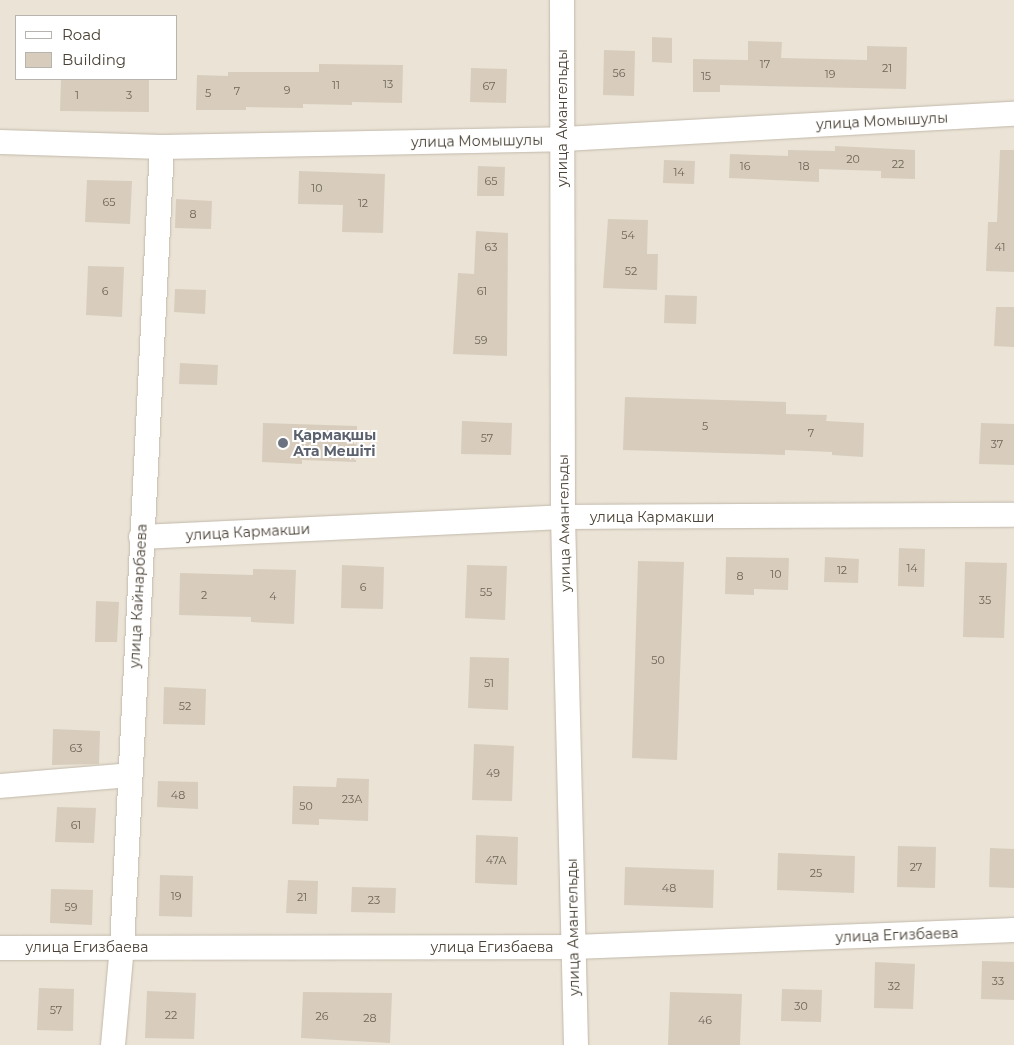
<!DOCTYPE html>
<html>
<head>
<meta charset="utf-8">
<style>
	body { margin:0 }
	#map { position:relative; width:1014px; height:1045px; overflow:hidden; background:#f6f1e9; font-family:Montserrat,sans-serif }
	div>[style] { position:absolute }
	.residential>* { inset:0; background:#eae3d6 }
	.building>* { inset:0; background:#d8cdbd }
	.roads { filter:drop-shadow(0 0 1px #c2b9aa) drop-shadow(0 0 1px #c2b9aa) }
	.minor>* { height:24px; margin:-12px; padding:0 12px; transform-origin:12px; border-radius:12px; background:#fff }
	.dots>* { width:14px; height:14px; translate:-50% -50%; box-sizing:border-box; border:2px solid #fff; border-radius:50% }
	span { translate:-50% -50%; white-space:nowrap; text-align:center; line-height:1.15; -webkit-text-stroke:4px #fff; paint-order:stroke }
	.number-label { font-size:11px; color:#6e6558 }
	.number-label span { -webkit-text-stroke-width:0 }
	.street-label { font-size:14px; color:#4a4236 }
	.worship-label { font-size:14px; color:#5b616d; font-weight:700 }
	.left { translate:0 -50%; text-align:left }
	.legend { position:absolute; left:15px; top:15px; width:162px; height:65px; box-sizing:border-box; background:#fff; border:1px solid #b7b3af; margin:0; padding:6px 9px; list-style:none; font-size:15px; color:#4a4236 }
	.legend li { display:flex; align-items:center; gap:10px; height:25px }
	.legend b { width:25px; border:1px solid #b7b3af }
</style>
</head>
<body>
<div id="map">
	<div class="residential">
		<i style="clip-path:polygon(evenodd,0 0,1014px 0,1014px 1045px,0 1045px,0 0,16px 16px,176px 16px,176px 79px,16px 79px,16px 16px)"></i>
	</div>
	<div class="building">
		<i style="clip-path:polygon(652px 37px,672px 38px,672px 63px,652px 62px)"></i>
		<i style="clip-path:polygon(748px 41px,782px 42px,781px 58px,867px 60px,867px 46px,907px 47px,906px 89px,720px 85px,720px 92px,693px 92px,693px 59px,748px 60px)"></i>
		<i style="clip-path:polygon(604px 50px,635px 51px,634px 96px,603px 95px)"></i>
		<i style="clip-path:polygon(319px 64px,403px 65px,402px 103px,352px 102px,352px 105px,303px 104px,303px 108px,246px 107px,246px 110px,196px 110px,197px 75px,228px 76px,228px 72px,319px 72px)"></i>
		<i style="clip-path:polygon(471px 68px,507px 69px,506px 103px,470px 102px)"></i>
		<i style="clip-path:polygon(61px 79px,149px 79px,149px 112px,60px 111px)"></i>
		<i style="clip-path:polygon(835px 146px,915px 150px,915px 179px,881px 178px,881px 171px,819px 169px,819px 182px,729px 178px,730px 154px,788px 156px,788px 150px,835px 151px)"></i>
		<i style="clip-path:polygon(1000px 150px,1014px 150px,1014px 272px,986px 271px,988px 222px,997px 222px)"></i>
		<i style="clip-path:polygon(664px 160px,695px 161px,694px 184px,663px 183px)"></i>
		<i style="clip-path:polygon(478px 166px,505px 167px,504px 196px,477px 196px)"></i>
		<i style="clip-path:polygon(299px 171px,385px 174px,383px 233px,342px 232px,343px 205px,298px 204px)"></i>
		<i style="clip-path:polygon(87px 180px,132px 181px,130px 224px,85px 222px)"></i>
		<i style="clip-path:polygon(176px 199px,212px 201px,211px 229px,175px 228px)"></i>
		<i style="clip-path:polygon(608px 219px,648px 220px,647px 254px,658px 254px,657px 290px,603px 288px)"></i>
		<i style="clip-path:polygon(476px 231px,508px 233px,507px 356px,453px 354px,458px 273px,474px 274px)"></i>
		<i style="clip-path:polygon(88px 266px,124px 267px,122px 317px,86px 315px)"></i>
		<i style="clip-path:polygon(175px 289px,206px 290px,205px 314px,174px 312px)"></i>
		<i style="clip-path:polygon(665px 295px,697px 296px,696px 324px,664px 323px)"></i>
		<i style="clip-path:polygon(996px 307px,1014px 307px,1014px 347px,994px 346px)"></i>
		<i style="clip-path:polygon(180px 363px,218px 365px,217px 385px,179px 384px)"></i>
		<i style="clip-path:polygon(625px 397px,786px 402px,786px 414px,827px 415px,826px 421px,864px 423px,863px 457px,832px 455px,832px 452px,785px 450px,785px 455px,623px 450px)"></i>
		<i style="clip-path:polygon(462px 421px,512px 423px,511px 455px,461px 454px)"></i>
		<i style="clip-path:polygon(263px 423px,357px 426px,356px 462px,302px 460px,302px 464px,262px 462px)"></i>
		<i style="clip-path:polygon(981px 423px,1014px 424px,1014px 465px,979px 464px)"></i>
		<i style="clip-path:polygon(899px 548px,925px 549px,924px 587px,898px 586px)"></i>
		<i style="clip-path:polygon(726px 557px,789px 558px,788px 590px,754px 589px,754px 595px,725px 594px)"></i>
		<i style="clip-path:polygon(825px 557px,859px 559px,858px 583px,824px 582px)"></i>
		<i style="clip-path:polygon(638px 561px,684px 562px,677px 760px,632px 758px)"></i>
		<i style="clip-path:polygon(965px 562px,1007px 563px,1004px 638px,963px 637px)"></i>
		<i style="clip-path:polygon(342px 565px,384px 567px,383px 609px,341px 608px)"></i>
		<i style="clip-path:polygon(467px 565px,507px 566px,505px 620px,465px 618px)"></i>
		<i style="clip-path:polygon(253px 569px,296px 570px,294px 624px,251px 622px,251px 617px,179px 615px,180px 573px,253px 575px)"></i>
		<i style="clip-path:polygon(96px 601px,119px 602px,117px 642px,95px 642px)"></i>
		<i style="clip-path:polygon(470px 657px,509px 658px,508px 710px,468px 708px)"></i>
		<i style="clip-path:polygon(164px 687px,206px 689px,205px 725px,163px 724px)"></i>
		<i style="clip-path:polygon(53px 729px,100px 731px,99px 764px,52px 765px)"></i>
		<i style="clip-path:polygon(474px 744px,514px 746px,512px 801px,472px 800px)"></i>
		<i style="clip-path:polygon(337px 778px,369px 779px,368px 821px,319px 819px,319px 825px,292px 824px,293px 786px,336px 787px)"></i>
		<i style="clip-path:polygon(158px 781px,198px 782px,198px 809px,157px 807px)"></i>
		<i style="clip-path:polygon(57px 807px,96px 808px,94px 843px,55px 842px)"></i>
		<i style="clip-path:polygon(476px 835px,518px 837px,517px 885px,475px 883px)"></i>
		<i style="clip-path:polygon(898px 846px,936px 847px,935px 888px,897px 887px)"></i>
		<i style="clip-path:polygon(990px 848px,1014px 849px,1014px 888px,989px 887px)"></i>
		<i style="clip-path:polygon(778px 853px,855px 856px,854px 893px,777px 890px)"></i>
		<i style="clip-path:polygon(625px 867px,714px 870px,713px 908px,624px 905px)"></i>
		<i style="clip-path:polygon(160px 875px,193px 876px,192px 917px,159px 916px)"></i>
		<i style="clip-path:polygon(288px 880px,318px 881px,317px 914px,286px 913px)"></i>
		<i style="clip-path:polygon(352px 887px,396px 888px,395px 913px,351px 912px)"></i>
		<i style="clip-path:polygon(51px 889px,93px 890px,92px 925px,50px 923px)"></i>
		<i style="clip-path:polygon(982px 961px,1014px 962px,1014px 1000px,981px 999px)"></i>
		<i style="clip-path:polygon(875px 962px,915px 964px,913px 1009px,874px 1008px)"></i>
		<i style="clip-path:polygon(39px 988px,74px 989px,73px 1031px,37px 1030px)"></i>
		<i style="clip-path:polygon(782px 989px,822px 990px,821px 1022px,781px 1021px)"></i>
		<i style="clip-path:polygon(147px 991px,196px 993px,194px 1039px,145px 1038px)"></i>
		<i style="clip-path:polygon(303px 992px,392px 993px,390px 1043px,301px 1038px)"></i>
		<i style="clip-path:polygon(670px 992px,742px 994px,740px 1045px,668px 1045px)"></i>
	</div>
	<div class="roads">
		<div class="minor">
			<i style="left:562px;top:0;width:517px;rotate:89.89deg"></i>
			<i style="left:563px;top:517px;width:528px;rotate:88.59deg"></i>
			<i style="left:0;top:142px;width:162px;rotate:1.8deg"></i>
			<i style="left:162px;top:147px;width:401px;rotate:-1.1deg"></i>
			<i style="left:563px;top:139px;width:452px;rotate:-3.2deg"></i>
			<i style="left:141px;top:537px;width:422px;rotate:-2.7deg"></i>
			<i style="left:563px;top:517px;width:451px;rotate:-0.3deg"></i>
			<i style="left:0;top:786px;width:130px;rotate:-4.8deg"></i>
			<i style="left:0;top:948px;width:574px;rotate:-0.1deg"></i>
			<i style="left:574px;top:947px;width:440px;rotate:-2.2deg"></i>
			<i style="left:113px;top:1045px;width:98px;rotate:-84.8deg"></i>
			<i style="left:122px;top:947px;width:801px;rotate:-87.14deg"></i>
		</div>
	</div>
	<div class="dots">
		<i style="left:283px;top:443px;background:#6b7280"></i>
	</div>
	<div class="number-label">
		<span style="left:765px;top:64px">17</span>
		<span style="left:887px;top:68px">21</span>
		<span style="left:619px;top:73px">56</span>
		<span style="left:830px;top:74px">19</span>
		<span style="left:706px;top:76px">15</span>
		<span style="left:388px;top:84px">13</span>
		<span style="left:336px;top:85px">11</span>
		<span style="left:489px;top:86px">67</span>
		<span style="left:287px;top:90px">9</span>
		<span style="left:237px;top:91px">7</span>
		<span style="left:208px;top:93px">5</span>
		<span style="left:77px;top:95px">1</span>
		<span style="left:129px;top:95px">3</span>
		<span style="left:853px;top:159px">20</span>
		<span style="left:898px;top:164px">22</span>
		<span style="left:745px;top:166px">16</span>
		<span style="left:804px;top:166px">18</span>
		<span style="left:679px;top:172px">14</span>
		<span style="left:491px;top:181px">65</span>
		<span style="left:317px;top:188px">10</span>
		<span style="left:109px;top:202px">65</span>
		<span style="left:363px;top:203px">12</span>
		<span style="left:193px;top:214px">8</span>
		<span style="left:628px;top:235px">54</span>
		<span style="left:491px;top:247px">63</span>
		<span style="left:1000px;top:247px">41</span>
		<span style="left:631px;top:271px">52</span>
		<span style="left:105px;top:291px">6</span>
		<span style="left:482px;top:291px">61</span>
		<span style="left:481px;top:340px">59</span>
		<span style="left:705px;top:426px">5</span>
		<span style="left:811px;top:433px">7</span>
		<span style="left:487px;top:438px">57</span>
		<span style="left:997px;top:444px">37</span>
		<span style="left:912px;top:568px">14</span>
		<span style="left:842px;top:570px">12</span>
		<span style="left:776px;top:574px">10</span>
		<span style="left:740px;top:576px">8</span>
		<span style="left:363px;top:587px">6</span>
		<span style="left:486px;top:592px">55</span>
		<span style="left:204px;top:595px">2</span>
		<span style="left:273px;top:596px">4</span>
		<span style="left:985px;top:600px">35</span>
		<span style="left:658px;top:660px">50</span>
		<span style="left:489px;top:683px">51</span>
		<span style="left:185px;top:706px">52</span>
		<span style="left:76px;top:748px">63</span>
		<span style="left:493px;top:773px">49</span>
		<span style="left:178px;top:795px">48</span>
		<span style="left:352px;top:799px">23А</span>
		<span style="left:306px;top:806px">50</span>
		<span style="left:76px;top:825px">61</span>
		<span style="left:496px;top:860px">47А</span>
		<span style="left:916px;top:867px">27</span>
		<span style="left:816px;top:873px">25</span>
		<span style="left:669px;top:888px">48</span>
		<span style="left:176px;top:896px">19</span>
		<span style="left:302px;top:897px">21</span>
		<span style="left:374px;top:900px">23</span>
		<span style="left:71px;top:907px">59</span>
		<span style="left:998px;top:981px">33</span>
		<span style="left:894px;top:986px">32</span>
		<span style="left:801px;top:1006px">30</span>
		<span style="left:56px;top:1010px">57</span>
		<span style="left:171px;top:1015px">22</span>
		<span style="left:322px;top:1016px">26</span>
		<span style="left:370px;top:1018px">28</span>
		<span style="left:705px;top:1020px">46</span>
	</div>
	<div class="street-label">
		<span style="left:562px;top:118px;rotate:-90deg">улица Амангельды</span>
		<span style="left:882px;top:121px;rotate:-3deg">улица Момышулы</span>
		<span style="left:477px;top:141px;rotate:-1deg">улица Момышулы</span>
		<span style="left:652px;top:517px">улица Кармакши</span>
		<span style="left:564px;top:523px;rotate:-91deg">улица Амангельды</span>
		<span style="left:248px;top:532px;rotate:-3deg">улица Кармакши</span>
		<span style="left:138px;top:596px;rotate:-87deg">улица Кайнарбаева</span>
		<span style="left:573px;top:927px;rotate:-91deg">улица Амангельды</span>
		<span style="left:897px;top:935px;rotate:-2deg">улица Егизбаева</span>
		<span style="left:87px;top:947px">улица Егизбаева</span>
		<span style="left:492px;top:947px">улица Егизбаева</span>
	</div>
	<div class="worship-label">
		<span class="left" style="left:293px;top:443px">Қармақшы<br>Ата Мешіті</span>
	</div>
	<ul class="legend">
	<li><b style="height:6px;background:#fff"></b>Road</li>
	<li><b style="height:14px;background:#d8cdbd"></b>Building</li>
	</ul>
</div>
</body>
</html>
